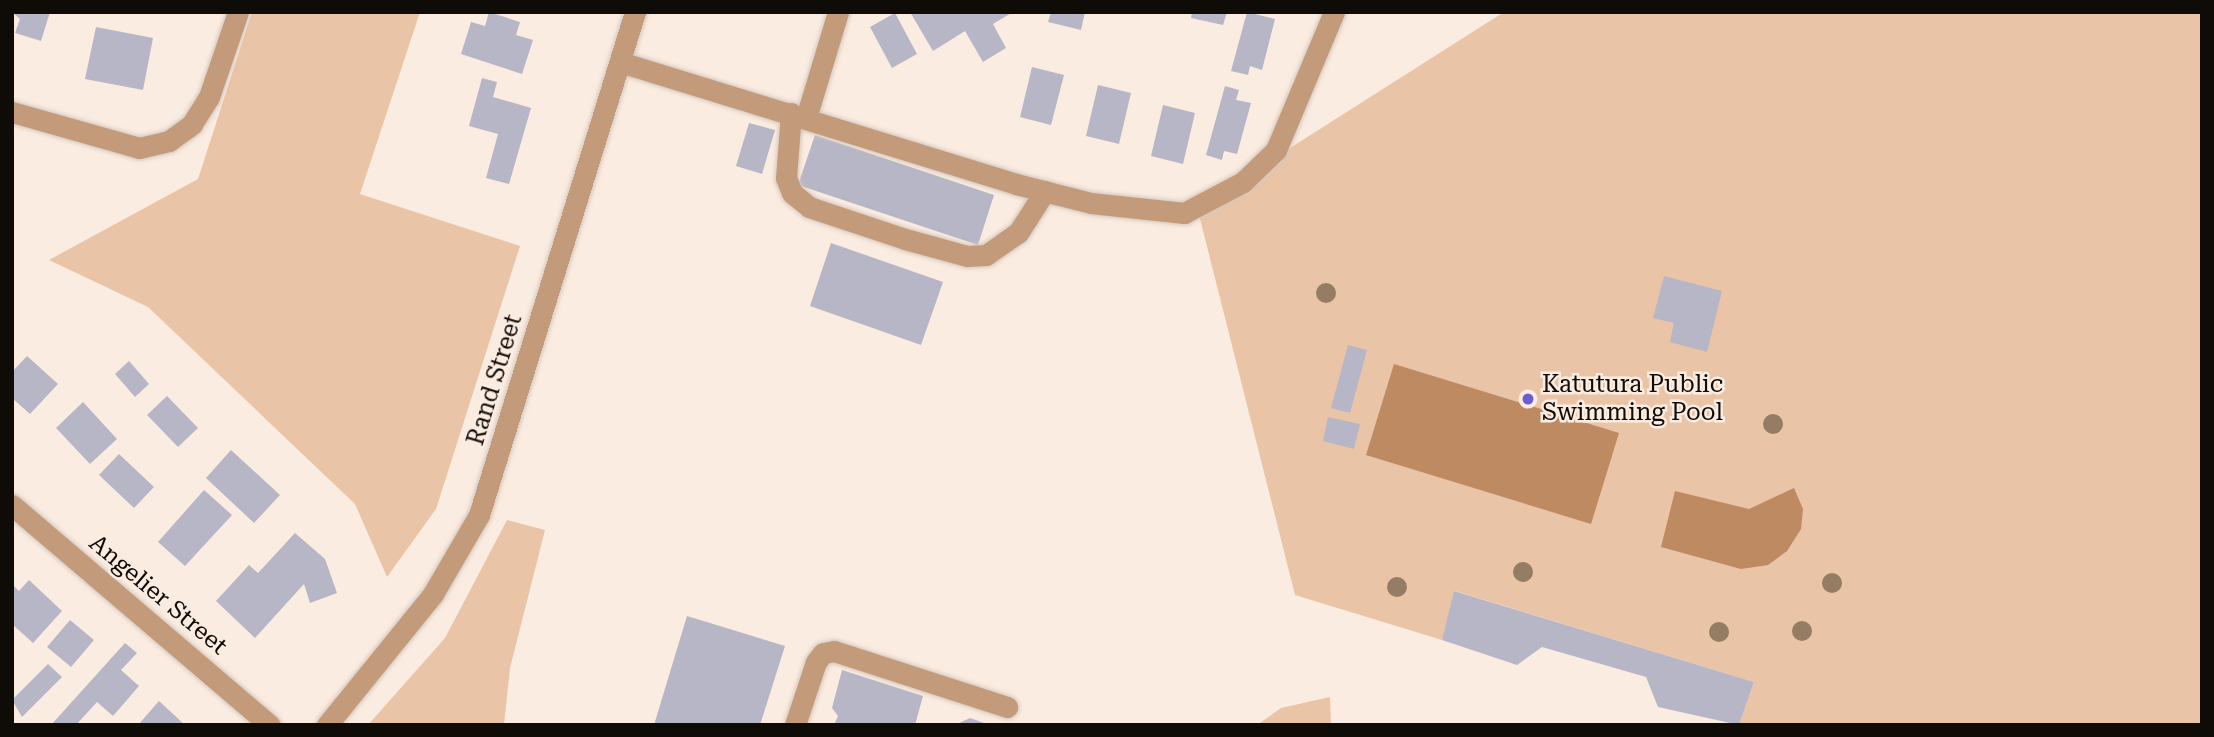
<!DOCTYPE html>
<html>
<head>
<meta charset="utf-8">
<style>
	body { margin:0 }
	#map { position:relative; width:2214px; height:737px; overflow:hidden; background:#fbece1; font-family:"Roboto Serif",serif }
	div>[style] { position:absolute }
	.green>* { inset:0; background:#eac4a6 }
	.water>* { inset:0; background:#bd8a61 }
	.building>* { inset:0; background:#b6b6c6 }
	.roads { filter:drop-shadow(0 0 2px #d5c8be) drop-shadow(0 0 2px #d5c8be) }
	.minor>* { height:21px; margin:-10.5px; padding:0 10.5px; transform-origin:10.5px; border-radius:10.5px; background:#c39b7b }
	.trees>* { width:20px; height:20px; margin:-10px; border-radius:50%; background:#957c65 }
	.dots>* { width:19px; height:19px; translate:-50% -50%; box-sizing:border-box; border:4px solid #fbece1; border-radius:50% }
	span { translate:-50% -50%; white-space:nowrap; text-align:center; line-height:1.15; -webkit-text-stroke:5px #fbece1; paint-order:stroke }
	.street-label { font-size:24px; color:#0f0b07 }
	.poi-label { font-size:24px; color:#0f0b07 }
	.left { translate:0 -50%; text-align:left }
	.frame { position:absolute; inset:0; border:14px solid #0f0b07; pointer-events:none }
</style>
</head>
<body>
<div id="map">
	<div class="green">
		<i style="clip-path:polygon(252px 12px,420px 12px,360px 194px,520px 246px,436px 509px,387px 577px,355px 504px,148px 307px,49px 260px,198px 179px)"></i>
		<i style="clip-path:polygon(1504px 12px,2202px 12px,2202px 725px,1739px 725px,1754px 682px,1455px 591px,1442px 640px,1295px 595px,1197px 207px)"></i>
		<i style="clip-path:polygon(507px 520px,545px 530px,510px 668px,504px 725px,368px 725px,445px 638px)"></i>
		<i style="clip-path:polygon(1330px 697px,1331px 725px,1257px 725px,1281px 708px)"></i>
	</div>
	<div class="water">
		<i style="clip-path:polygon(1394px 364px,1619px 433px,1591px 524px,1366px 455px)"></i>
		<i style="clip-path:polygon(1794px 488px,1803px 509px,1801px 529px,1787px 551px,1768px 565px,1741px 569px,1661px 547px,1675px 491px,1749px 509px)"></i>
	</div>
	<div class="building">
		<i style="clip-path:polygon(12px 12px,50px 12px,41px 41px,15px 33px,20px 19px)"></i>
		<i style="clip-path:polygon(489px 12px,520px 22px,516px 35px,533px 40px,522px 74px,461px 54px,471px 22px,485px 26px)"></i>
		<i style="clip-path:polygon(910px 12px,1013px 12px,993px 24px,1006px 48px,983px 62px,965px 31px,933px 51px)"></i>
		<i style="clip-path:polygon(1051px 12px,1085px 12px,1081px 30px,1048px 22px)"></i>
		<i style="clip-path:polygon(1192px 12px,1227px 12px,1223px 25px,1191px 18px)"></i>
		<i style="clip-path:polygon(1247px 12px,1275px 19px,1262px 70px,1250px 66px,1248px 75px,1231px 71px)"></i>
		<i style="clip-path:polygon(895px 13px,917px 54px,892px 68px,870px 27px)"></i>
		<i style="clip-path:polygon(96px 27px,153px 38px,143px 90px,85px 79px)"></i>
		<i style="clip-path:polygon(1032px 67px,1064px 75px,1051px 125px,1020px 117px)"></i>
		<i style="clip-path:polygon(482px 78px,497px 82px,493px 97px,531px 108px,509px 184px,486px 178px,498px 134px,469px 126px)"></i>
		<i style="clip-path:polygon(1098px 85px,1131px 93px,1119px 144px,1086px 136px)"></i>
		<i style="clip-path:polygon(1225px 86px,1239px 90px,1236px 100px,1251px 103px,1237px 154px,1224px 151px,1222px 160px,1206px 155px)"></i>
		<i style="clip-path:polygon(1163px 105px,1195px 113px,1183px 164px,1151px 156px)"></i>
		<i style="clip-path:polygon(749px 123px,775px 130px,762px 174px,736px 166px)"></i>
		<i style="clip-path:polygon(815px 135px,994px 195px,978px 245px,798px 185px)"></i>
		<i style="clip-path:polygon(831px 243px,943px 282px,921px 345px,810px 306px)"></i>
		<i style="clip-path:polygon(1664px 276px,1722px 291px,1707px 352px,1670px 342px,1674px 323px,1653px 318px)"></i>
		<i style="clip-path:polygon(1348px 345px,1367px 350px,1350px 413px,1331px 408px)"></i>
		<i style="clip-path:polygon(27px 356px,58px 384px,30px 414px,12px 398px,12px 372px)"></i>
		<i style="clip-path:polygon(129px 361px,149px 384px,135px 397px,115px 374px)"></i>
		<i style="clip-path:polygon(167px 396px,198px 428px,178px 447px,147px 415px)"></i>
		<i style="clip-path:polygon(83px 402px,117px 439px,90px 464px,56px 428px)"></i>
		<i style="clip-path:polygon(1328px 417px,1360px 424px,1354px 449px,1323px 441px)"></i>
		<i style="clip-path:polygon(231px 450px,280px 495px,254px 523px,206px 478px)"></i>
		<i style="clip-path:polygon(119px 454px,154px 487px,134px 508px,99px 475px)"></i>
		<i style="clip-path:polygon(204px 490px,232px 515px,185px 566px,158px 542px)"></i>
		<i style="clip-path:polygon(295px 533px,325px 559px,337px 593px,310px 603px,304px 584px,255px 638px,216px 601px,249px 565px,258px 573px)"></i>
		<i style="clip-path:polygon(29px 580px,62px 611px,33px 643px,12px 624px,12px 584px,19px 591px)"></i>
		<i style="clip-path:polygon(1454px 591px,1754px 682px,1739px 725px,1658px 707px,1646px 677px,1542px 647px,1517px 665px,1442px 640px)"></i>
		<i style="clip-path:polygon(687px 616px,785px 646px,760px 725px,654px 725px)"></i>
		<i style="clip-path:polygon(70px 620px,94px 640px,71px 667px,47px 647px)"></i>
		<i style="clip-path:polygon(125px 643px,137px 653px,121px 670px,139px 686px,113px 716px,97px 702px,76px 725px,51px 725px)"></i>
		<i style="clip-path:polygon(48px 664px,62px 677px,22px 717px,12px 700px)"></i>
		<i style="clip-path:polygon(842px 670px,923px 696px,915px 725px,834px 725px,838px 716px,832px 708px)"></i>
		<i style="clip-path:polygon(159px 701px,185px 725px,138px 725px)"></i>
		<i style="clip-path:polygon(970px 718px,987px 724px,987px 725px,955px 725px)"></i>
	</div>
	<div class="roads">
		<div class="minor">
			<i style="left:620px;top:62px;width:414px;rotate:17.1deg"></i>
			<i style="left:1016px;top:184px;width:77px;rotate:14.2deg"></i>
			<i style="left:1091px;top:203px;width:94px;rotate:6.1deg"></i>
			<i style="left:1184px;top:213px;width:67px;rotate:-27.7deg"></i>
			<i style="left:1243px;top:182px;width:46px;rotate:-44.1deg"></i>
			<i style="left:1276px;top:150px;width:150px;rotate:-67.2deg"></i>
			<i style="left:12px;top:112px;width:132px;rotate:15.8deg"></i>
			<i style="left:139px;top:148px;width:31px;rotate:-13deg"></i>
			<i style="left:169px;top:141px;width:29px;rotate:-36deg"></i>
			<i style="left:192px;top:124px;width:32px;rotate:-58deg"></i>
			<i style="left:209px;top:97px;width:90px;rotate:-71.2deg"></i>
			<i style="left:791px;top:113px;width:65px;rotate:94.4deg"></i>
			<i style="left:786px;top:178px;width:16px;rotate:68deg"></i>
			<i style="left:792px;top:193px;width:22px;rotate:39deg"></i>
			<i style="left:809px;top:207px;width:101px;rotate:18.4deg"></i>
			<i style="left:905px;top:239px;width:64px;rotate:15.3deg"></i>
			<i style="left:967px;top:256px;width:19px;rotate:-3deg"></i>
			<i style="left:986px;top:255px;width:39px;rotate:-35deg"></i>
			<i style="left:1018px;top:233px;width:50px;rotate:-57.3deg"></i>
			<i style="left:806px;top:118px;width:111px;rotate:-73.2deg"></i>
			<i style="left:12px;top:505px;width:339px;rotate:40.5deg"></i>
			<i style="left:327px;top:725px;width:169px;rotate:-51deg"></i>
			<i style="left:433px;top:594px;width:91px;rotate:-59.8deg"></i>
			<i style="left:479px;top:515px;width:527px;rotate:-72.77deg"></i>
			<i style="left:795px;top:725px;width:66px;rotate:-71.6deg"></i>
			<i style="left:816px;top:662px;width:11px;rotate:-52deg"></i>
			<i style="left:823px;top:653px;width:11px;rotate:-10deg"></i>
			<i style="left:834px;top:651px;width:182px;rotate:17.9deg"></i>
		</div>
	</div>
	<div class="trees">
		<i style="left:1326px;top:293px"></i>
		<i style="left:1773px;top:424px"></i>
		<i style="left:1523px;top:572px"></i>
		<i style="left:1832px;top:583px"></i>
		<i style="left:1397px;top:587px"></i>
		<i style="left:1802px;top:631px"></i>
		<i style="left:1719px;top:632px"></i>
	</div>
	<div class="dots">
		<i style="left:1528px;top:399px;background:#6d5cd6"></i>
	</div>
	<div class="street-label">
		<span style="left:495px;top:380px;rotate:-73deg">Rand Street</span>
		<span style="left:158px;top:595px;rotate:40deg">Angelier Street</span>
	</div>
	<div class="poi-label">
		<span class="left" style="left:1542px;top:399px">Katutura Public<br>Swimming Pool</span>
	</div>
	<div class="frame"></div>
</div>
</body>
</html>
